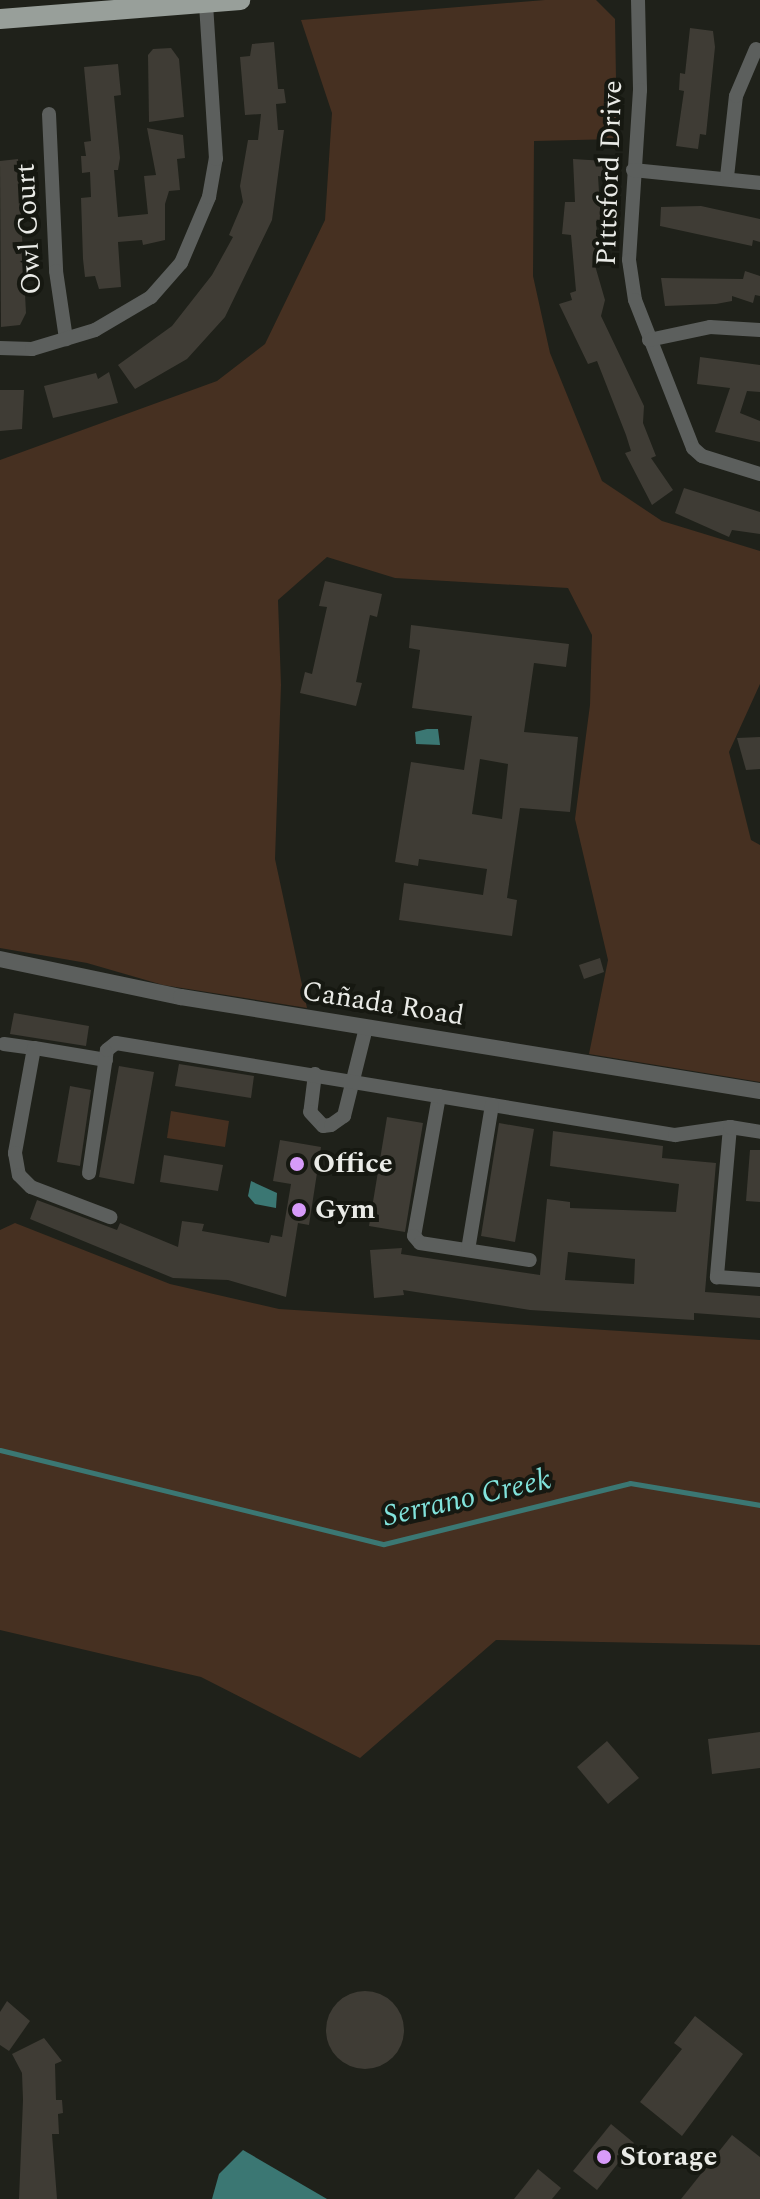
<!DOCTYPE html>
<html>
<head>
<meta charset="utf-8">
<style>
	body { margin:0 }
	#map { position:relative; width:760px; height:2199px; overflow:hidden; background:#1f211a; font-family:Spectral,serif }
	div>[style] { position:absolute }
	.green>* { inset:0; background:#463021 }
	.water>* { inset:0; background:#3b7773 }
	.stream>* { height:5px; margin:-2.5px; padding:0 2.5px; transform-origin:2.5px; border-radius:2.5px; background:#3b7773 }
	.building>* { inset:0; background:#3f3c35 }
	.round { border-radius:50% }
	.minor>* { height:14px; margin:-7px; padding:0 7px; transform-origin:7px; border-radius:7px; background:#5c5f5d }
	.tertiary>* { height:16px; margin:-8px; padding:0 8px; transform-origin:8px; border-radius:8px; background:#5c5f5d }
	.primary>* { height:20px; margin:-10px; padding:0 10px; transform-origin:10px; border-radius:10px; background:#989f9a }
	.dots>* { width:22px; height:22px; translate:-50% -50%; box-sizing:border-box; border:4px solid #161811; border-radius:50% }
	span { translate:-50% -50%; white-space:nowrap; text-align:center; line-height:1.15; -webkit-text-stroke:8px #161811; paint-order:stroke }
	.street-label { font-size:28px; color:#eaebe7 }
	.poi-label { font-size:28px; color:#eaebe7; font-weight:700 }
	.left { translate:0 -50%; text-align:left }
	.water-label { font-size:30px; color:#81e3dc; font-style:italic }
</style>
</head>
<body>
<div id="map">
	<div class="green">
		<i style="clip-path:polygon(545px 0,596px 0,615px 19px,617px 139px,534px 141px,533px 276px,550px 353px,602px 481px,662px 521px,760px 551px,760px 684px,729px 752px,751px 840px,760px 845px,760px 1082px,589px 1054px,608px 960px,575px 819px,590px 705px,592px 635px,568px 588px,395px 578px,327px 557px,278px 600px,281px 685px,275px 859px,307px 1008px,163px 985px,87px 963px,0 948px,0 460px,217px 381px,265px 344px,325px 220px,332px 113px,301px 20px)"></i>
		<i style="clip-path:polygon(171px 1111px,229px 1121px,225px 1147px,167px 1138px)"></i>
		<i style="clip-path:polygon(15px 1223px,170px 1284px,279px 1309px,760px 1340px,760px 1645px,496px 1640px,360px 1758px,201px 1677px,0 1630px,0 1230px)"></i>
	</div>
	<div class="water">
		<i style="clip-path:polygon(427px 729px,438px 729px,440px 745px,416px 744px,415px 732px)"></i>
		<i style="clip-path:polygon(251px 1181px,277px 1193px,276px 1208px,255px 1204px,248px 1196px)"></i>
		<i style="clip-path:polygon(243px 2150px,327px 2199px,212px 2199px,219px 2174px)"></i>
	</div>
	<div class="stream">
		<i style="left:0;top:1450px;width:395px;rotate:13.8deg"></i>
		<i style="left:384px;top:1544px;width:253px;rotate:-13.9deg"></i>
		<i style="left:630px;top:1483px;width:132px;rotate:9.6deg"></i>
	</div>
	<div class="building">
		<i style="clip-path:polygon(690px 28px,713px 31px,715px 47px,706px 135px,700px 134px,698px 149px,676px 146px,684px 91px,679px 90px,680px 73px,685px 74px)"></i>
		<i style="clip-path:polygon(274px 42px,278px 89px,284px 89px,286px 103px,276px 104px,278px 130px,284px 130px,272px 220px,225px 317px,187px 359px,135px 389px,118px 365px,172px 326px,212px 275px,233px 237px,229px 235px,243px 202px,240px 186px,248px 140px,258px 140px,261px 114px,245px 115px,240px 57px,250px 56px,252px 44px)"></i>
		<i style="clip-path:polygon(171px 48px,179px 59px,184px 117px,149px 122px,148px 55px,153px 49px)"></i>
		<i style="clip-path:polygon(118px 64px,121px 95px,114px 96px,120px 158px,118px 170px,114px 170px,118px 217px,148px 214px,144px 176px,156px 175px,147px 128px,183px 135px,185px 158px,177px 159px,180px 190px,169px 191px,165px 204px,165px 240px,143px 245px,142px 240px,118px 242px,121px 287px,99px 289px,95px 276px,85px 277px,83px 259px,81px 198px,91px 197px,90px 172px,82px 173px,81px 156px,86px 156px,84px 142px,91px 141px,84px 67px)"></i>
		<i style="clip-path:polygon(18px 159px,26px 313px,20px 325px,1px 327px,0 161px)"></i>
		<i style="clip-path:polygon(573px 159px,605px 161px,604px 177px,598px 176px,601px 222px,596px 221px,600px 262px,594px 262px,605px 300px,601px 316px,644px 406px,643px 423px,656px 456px,651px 458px,673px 490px,652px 505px,625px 453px,631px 451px,626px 435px,597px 361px,588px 364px,559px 304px,572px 300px,570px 293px,576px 291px,571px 235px,562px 234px,565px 202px,575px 202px)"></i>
		<i style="clip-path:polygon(701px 206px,760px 219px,760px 242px,753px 240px,752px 246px,660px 226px,661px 207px)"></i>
		<i style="clip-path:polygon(745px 271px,760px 276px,760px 296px,755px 295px,753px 303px,732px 296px,732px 301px,716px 304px,665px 306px,661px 278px,743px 279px)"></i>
		<i style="clip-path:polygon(700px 357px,760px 365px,760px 392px,747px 391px,740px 413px,760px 421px,760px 442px,715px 432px,730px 388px,697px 384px)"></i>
		<i style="clip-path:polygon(109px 372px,118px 403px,53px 418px,44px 386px,96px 373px,98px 379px)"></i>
		<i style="clip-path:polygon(0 390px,24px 390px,22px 429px,0 431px)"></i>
		<i style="clip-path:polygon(684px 488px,760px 512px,760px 534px,732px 530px,729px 537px,675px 513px)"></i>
		<i style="clip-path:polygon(325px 581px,382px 594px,377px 617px,370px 615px,356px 682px,362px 683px,356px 706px,300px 693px,305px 672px,312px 674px,327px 607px,319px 606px)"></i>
		<i style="clip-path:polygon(evenodd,411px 625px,569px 644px,566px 667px,534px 663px,524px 732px,578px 737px,570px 812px,520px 808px,507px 898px,517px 900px,512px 936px,399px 920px,404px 883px,483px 895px,487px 869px,419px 859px,418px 866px,395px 862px,411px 762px,464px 770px,472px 716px,412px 708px,420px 650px,409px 648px,411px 625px,480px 759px,508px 764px,502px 819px,472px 814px,480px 759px)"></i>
		<i style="clip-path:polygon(760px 737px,760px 769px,746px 770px,737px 738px)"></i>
		<i style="clip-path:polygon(600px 958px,604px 972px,584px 979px,579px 965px)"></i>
		<i style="clip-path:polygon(14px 1013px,89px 1026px,86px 1046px,10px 1034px)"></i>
		<i style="clip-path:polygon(179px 1064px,254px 1076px,251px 1098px,175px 1086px)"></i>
		<i style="clip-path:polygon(119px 1066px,154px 1072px,134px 1184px,99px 1177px)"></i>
		<i style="clip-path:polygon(70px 1086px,91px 1090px,80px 1166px,57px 1162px)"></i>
		<i style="clip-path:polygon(387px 1117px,423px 1123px,405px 1232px,369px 1226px)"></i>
		<i style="clip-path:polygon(499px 1123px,534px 1129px,515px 1242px,481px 1236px)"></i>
		<i style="clip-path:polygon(evenodd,553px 1131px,663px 1146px,662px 1158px,716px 1163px,705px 1292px,760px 1296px,760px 1318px,694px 1313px,694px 1320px,530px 1310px,403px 1290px,404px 1295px,374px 1298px,370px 1250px,402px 1248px,401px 1254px,540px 1275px,547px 1199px,570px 1202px,570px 1208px,676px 1212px,679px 1184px,550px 1166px,553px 1131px,568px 1252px,635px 1259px,634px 1284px,565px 1280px,568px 1252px)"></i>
		<i style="clip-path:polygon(280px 1140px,321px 1147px,309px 1225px,298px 1223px,286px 1297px,228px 1280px,173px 1278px,30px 1219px,37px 1200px,117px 1230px,120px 1223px,178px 1247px,182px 1221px,204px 1224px,202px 1231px,269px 1243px,271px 1235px,282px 1237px,291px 1184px,273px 1181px)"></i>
		<i style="clip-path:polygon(750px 1150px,760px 1150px,760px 1202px,746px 1201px)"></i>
		<i style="clip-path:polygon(164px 1155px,223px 1165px,218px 1191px,160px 1182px)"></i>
		<i style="clip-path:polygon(760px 1732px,760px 1768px,712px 1774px,708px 1739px)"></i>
		<i style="clip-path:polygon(607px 1741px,639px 1778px,608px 1804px,577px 1767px)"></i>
		<i class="round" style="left:326px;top:1991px;width:78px;height:78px"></i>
		<i style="clip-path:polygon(7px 2001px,30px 2021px,9px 2051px,0 2045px,0 2012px)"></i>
		<i style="clip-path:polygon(695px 2016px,743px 2054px,682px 2136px,640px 2102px,682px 2049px,674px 2043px)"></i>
		<i style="clip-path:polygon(44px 2038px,62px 2061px,55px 2064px,56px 2100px,62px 2100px,63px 2113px,58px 2114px,59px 2134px,52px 2134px,57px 2199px,19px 2199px,23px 2100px,22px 2073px,12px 2054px)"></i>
		<i style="clip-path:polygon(611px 2124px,634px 2143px,597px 2190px,573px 2171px)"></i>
		<i style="clip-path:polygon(732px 2135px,760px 2157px,760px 2199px,681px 2199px)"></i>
		<i style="clip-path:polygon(538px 2169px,561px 2188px,552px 2199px,514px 2199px)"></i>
	</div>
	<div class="minor">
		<i style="left:638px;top:0;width:90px;rotate:88.7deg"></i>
		<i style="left:640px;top:90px;width:170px;rotate:93.7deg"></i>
		<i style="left:629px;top:260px;width:40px;rotate:81.5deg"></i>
		<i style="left:635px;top:300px;width:159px;rotate:68.6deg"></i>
		<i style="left:693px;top:448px;width:12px;rotate:42deg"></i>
		<i style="left:702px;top:456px;width:61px;rotate:17.2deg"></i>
		<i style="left:49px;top:114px;width:157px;rotate:87.4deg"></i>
		<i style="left:56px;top:271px;width:69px;rotate:81.6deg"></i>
		<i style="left:633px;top:170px;width:128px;rotate:5.8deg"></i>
		<i style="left:727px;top:177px;width:81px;rotate:-83.7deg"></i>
		<i style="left:736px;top:96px;width:51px;rotate:-66.9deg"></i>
		<i style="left:649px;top:340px;width:62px;rotate:-12deg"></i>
		<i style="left:710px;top:327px;width:50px;rotate:3.4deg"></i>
		<i style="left:0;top:348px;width:32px;rotate:2deg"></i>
		<i style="left:32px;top:349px;width:66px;rotate:-16.8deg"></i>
		<i style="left:95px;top:330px;width:65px;rotate:-30.5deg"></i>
		<i style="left:151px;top:297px;width:45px;rotate:-48.6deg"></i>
		<i style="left:181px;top:263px;width:72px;rotate:-67deg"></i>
		<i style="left:209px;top:197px;width:39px;rotate:-80deg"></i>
		<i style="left:216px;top:159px;width:156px;rotate:-93.7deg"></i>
		<i style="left:4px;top:1044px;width:30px;rotate:8deg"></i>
		<i style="left:106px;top:1060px;width:73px;rotate:-170.5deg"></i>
		<i style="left:34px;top:1048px;width:107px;rotate:100.3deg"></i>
		<i style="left:15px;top:1153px;width:22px;rotate:80deg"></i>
		<i style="left:19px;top:1175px;width:17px;rotate:45deg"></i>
		<i style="left:31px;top:1187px;width:85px;rotate:20.8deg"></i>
		<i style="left:315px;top:1074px;width:38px;rotate:97deg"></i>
		<i style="left:310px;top:1112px;width:19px;rotate:47deg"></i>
		<i style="left:323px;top:1126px;width:8px;rotate:-7deg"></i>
		<i style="left:331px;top:1125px;width:16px;rotate:-35deg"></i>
		<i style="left:344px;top:1116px;width:91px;rotate:-76deg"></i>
		<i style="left:439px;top:1096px;width:142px;rotate:100.1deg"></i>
		<i style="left:414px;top:1236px;width:9px;rotate:49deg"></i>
		<i style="left:420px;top:1243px;width:111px;rotate:8.8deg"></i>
		<i style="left:730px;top:1127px;width:151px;rotate:95deg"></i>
		<i style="left:717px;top:1277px;width:43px;rotate:4deg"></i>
		<i style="left:89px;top:1173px;width:124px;rotate:-81.7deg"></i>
		<i style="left:107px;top:1050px;width:11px;rotate:-38deg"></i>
		<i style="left:116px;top:1043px;width:567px;rotate:9.35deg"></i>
		<i style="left:675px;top:1135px;width:56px;rotate:-8.3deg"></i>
		<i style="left:730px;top:1127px;width:30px;rotate:9deg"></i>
		<i style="left:468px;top:1250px;width:147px;rotate:-80.6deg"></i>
	</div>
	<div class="tertiary">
		<i style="left:0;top:959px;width:185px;rotate:11.9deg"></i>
		<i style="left:181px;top:997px;width:587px;rotate:9.22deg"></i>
	</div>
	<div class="primary">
		<i style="left:0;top:19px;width:241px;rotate:-4.5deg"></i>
	</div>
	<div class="dots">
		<i style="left:297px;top:1164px;background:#d79bf9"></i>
		<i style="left:299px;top:1210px;background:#d79bf9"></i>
		<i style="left:604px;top:2157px;background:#d79bf9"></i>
	</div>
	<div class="street-label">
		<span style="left:610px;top:173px;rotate:-88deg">Pittsford Drive</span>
		<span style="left:29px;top:229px;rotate:-93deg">Owl Court</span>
		<span style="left:383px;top:1004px;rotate:9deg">Cañada Road</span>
	</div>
	<div class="poi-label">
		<span class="left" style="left:313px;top:1164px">Office</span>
		<span class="left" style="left:315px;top:1210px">Gym</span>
		<span class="left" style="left:620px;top:2157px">Storage</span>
	</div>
	<div class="water-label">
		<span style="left:467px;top:1498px;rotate:-13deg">Serrano Creek</span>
	</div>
</div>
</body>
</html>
